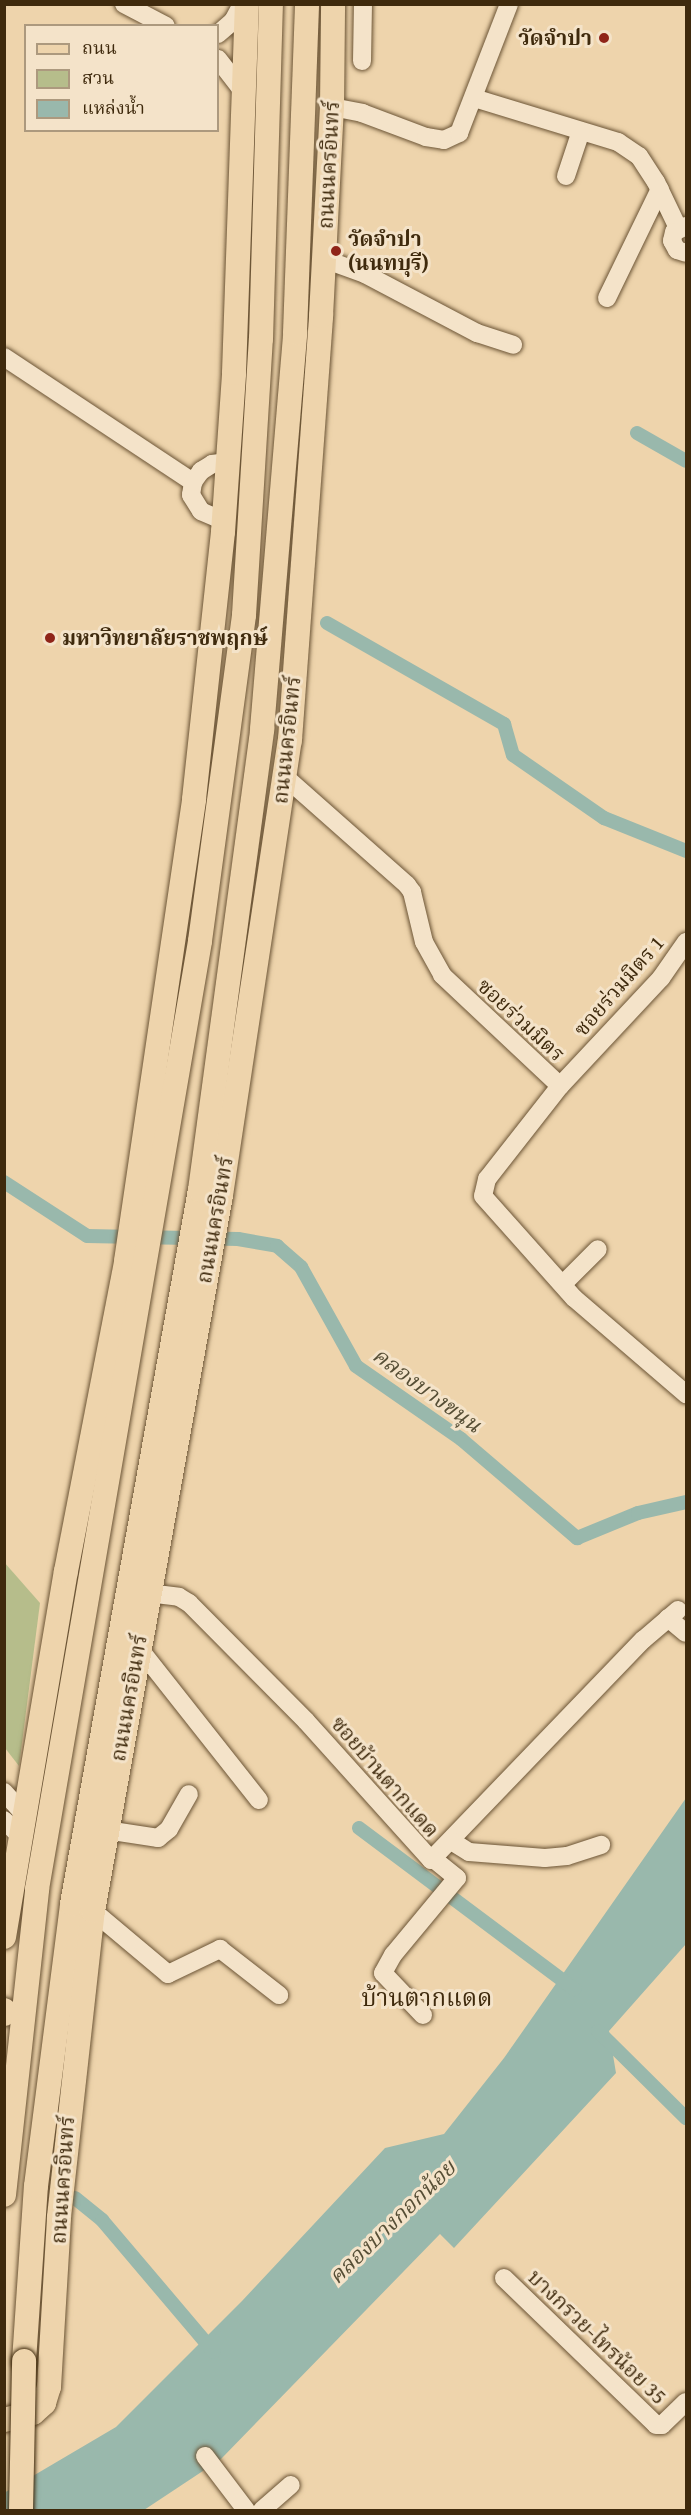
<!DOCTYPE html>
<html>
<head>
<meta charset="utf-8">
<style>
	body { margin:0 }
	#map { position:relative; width:691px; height:2515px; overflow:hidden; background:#eed4ac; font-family:"Gentium Book Plus","Noto Serif Thai",serif }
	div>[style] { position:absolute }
	.green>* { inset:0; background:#b6bd8b }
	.water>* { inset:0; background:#99b8ac }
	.canal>* { height:14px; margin:-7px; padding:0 7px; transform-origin:7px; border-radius:7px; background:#99b8ac }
	.roads { filter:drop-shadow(0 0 2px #6b5435) drop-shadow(0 0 2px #6b5435) }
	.minor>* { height:18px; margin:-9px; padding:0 9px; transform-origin:9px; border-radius:9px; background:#f4e3c9 }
	.major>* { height:24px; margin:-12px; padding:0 12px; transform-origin:12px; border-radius:12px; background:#eed4ac }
	.bridges { filter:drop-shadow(0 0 2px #3f2a0d) drop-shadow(0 0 2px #3f2a0d) }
	.major-bridge>* { height:24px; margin:-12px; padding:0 12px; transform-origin:12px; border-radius:12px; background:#eed4ac }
	.dots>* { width:16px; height:16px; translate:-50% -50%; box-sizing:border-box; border:3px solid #f4e3c9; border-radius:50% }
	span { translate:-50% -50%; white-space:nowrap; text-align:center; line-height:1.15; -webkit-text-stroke:6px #f4e3c9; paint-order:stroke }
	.poi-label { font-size:21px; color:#3f2a0d; font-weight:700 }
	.right { translate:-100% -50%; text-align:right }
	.left { translate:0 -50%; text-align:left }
	.street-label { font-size:21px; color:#3f2a0d }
	.water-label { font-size:22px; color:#564e35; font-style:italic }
	.quarter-label { font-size:24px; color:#3f2a0d }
	.frame { position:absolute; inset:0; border:6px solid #3f2a0d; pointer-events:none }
	.legend { position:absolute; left:24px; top:24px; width:195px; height:108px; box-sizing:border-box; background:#f4e3c9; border:2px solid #ac997e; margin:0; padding:8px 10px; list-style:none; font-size:18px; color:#3f2a0d }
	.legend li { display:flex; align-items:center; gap:12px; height:30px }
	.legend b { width:30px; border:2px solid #ac997e }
</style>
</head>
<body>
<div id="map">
	<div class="green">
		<i style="clip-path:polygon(4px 1562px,40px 1603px,19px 1766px,5px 1748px)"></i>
	</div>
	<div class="water">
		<i style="clip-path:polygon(686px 1798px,686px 1944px,609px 2031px,616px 2073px,454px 2248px,440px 2234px,221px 2459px,144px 2510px,5px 2510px,4px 2493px,116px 2427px,242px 2301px,385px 2148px,444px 2134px,504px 2058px)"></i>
	</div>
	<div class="canal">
		<i style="left:637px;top:433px;width:56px;rotate:29.7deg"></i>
		<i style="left:327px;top:623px;width:204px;rotate:29.7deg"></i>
		<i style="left:504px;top:724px;width:32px;rotate:74deg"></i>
		<i style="left:513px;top:755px;width:111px;rotate:34.7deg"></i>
		<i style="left:604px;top:818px;width:88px;rotate:21.9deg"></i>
		<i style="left:4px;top:1182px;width:99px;rotate:33deg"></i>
		<i style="left:87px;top:1236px;width:151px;rotate:1.1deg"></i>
		<i style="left:238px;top:1239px;width:40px;rotate:10deg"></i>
		<i style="left:277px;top:1246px;width:32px;rotate:41deg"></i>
		<i style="left:301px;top:1267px;width:113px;rotate:60.9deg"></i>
		<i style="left:356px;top:1366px;width:128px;rotate:34.8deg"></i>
		<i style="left:461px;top:1439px;width:153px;rotate:40.5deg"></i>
		<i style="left:577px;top:1538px;width:66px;rotate:-22.3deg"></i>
		<i style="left:638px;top:1513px;width:49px;rotate:-12.9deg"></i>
		<i style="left:359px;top:1828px;width:269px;rotate:36.8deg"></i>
		<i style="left:598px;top:2031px;width:124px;rotate:44.7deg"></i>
		<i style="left:75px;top:2198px;width:35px;rotate:39deg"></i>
		<i style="left:102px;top:2220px;width:173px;rotate:49.7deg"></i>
	</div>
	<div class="roads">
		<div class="minor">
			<i style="left:124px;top:4px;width:47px;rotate:27.6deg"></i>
			<i style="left:218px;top:34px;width:20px;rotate:-41deg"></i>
			<i style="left:233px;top:21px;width:19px;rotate:-62deg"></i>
			<i style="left:218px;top:59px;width:44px;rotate:52.4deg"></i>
			<i style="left:362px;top:61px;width:57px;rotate:-89deg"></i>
			<i style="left:474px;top:98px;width:151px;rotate:17deg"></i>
			<i style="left:618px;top:142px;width:25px;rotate:34deg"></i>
			<i style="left:639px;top:156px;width:31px;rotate:57deg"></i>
			<i style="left:656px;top:182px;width:51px;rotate:64.4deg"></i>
			<i style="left:332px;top:107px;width:31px;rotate:11deg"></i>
			<i style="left:362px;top:113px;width:68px;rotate:20.6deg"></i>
			<i style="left:426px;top:137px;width:18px;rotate:9deg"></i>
			<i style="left:444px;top:140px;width:17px;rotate:-25deg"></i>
			<i style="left:459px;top:133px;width:138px;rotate:-68.8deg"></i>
			<i style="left:566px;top:176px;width:47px;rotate:-71.6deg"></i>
			<i style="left:686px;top:226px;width:13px;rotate:153deg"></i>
			<i style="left:674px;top:232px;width:9px;rotate:103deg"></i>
			<i style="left:672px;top:241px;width:10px;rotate:61deg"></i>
			<i style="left:677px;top:250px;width:9px;rotate:18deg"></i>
			<i style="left:324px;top:259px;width:44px;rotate:20.1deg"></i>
			<i style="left:365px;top:274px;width:127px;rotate:27.8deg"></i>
			<i style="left:477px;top:333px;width:38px;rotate:18deg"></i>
			<i style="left:607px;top:298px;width:121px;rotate:-64.1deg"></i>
			<i style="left:4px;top:357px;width:227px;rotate:33.5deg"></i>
			<i style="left:224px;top:521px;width:25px;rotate:-157deg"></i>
			<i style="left:201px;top:511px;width:19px;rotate:-122deg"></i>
			<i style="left:191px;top:495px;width:13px;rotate:-81deg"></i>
			<i style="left:193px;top:482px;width:14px;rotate:-54deg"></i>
			<i style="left:201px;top:471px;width:13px;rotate:-32deg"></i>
			<i style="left:212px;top:464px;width:16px;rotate:-7deg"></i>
			<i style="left:284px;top:776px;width:164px;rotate:41.5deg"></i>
			<i style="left:407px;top:885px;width:9px;rotate:54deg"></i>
			<i style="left:412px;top:892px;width:51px;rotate:76.5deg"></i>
			<i style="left:424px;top:942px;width:38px;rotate:61deg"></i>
			<i style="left:442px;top:975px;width:162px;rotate:43.2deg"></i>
			<i style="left:560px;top:1086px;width:118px;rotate:128.1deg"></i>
			<i style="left:487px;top:1179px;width:17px;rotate:103deg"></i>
			<i style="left:483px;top:1196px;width:137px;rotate:48.3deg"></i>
			<i style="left:574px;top:1298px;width:148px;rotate:40.6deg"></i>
			<i style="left:560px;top:1086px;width:148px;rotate:-46.9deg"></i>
			<i style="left:661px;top:978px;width:44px;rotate:-55.2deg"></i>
			<i style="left:563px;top:1284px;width:49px;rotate:-45deg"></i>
			<i style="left:148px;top:1593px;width:31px;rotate:7deg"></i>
			<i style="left:179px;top:1597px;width:12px;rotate:31deg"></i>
			<i style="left:189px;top:1603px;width:166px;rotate:45.2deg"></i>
			<i style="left:306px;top:1721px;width:187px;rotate:48deg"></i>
			<i style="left:431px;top:1860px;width:306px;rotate:-46.1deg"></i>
			<i style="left:643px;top:1640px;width:46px;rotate:-40.6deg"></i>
			<i style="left:668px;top:1618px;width:23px;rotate:40deg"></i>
			<i style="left:138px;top:1647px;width:195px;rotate:51.7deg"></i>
			<i style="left:4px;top:1792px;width:30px;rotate:48deg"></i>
			<i style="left:4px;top:1820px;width:23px;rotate:45deg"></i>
			<i style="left:106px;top:1830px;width:53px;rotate:8.7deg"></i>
			<i style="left:158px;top:1838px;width:14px;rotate:-39deg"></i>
			<i style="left:169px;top:1829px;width:40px;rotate:-60.3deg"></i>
			<i style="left:453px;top:1842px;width:19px;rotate:32deg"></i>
			<i style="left:469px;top:1852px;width:76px;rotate:4.5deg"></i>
			<i style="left:545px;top:1858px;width:22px;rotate:-5deg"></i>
			<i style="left:567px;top:1856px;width:36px;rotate:-18deg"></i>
			<i style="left:93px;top:1911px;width:98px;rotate:40deg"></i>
			<i style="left:168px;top:1974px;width:58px;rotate:-25.7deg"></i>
			<i style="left:220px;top:1949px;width:75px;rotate:37.9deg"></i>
			<i style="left:423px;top:2015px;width:58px;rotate:-133.6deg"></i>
			<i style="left:383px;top:1973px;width:21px;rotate:-61deg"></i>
			<i style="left:393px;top:1955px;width:100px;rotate:-50.3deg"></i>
			<i style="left:457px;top:1878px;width:28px;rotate:-141deg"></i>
			<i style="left:504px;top:2278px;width:211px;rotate:44deg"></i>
			<i style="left:656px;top:2425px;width:6px"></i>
			<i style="left:662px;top:2425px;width:33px;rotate:-44deg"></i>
			<i style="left:205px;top:2456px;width:68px;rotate:52.8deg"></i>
			<i style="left:262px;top:2510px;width:38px;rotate:-41deg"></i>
		</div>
		<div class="major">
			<i style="left:4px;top:1937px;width:371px;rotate:-80.4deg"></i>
			<i style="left:66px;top:1571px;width:316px;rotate:-79deg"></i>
			<i style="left:126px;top:1261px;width:467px;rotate:-81.6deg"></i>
			<i style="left:194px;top:799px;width:269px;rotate:-83.8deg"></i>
			<i style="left:223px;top:532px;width:159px;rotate:-86deg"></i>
			<i style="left:234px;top:373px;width:369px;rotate:-88deg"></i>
			<i style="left:4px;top:2010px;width:4px;rotate:90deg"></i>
			<i style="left:4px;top:2195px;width:308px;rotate:-83.8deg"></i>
			<i style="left:37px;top:1889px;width:962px;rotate:-80.24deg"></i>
			<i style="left:200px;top:941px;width:329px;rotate:-82.3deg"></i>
			<i style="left:244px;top:615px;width:277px;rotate:-86.5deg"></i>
			<i style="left:261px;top:339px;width:335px;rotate:-88.3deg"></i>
			<i style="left:24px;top:2361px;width:175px;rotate:-86.1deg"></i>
			<i style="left:36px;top:2186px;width:284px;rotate:-82.7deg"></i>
			<i style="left:72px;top:1904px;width:725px;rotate:-79.84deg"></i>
			<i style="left:200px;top:1190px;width:465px;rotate:-82.3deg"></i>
			<i style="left:262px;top:729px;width:397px;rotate:-85.2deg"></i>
			<i style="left:295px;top:333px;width:329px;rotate:-87.9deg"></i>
			<i style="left:4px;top:2420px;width:30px;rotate:-14deg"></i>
			<i style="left:33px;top:2413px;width:15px;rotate:-42deg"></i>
			<i style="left:44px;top:2403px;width:17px;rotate:-73deg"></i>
			<i style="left:49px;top:2387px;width:170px;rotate:-86.6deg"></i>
			<i style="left:59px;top:2217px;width:308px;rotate:-83.7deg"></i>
			<i style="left:93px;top:1911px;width:727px;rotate:-79.86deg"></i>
			<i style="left:221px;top:1195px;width:460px;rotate:-81.4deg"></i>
			<i style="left:290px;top:740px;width:425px;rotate:-85.8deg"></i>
			<i style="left:321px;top:316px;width:209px;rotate:-87deg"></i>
			<i style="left:332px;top:107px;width:103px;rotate:-89.4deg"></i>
		</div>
	</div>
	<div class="bridges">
		<div class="major-bridge">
			<i style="left:21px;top:2510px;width:149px;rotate:-88.8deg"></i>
		</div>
	</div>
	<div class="dots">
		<i style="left:604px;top:38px;background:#8f2418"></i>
		<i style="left:336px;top:251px;background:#8f2418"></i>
		<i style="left:50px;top:638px;background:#8f2418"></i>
	</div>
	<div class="poi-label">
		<span class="right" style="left:592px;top:38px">วัดจําปา</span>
		<span class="left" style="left:348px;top:251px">วัดจำปา<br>(นนทบุรี)</span>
		<span class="left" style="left:62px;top:638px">มหาวิทยาลัยราชพฤกษ์</span>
	</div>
	<div class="street-label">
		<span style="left:329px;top:165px;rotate:-87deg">ถนนนครอินทร์</span>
		<span style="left:287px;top:740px;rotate:-84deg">ถนนนครอินทร์</span>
		<span style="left:619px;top:986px;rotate:-49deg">ซอยร่วมมิตร 1</span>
		<span style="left:521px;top:1020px;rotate:43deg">ซอยร่วมมิตร</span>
		<span style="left:215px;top:1220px;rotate:-80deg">ถนนนครอินทร์</span>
		<span style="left:129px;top:1698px;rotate:-80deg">ถนนนครอินทร์</span>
		<span style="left:385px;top:1777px;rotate:49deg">ซอยบ้านตากแดด</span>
		<span style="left:63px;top:2180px;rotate:-86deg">ถนนนครอินทร์</span>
		<span style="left:597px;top:2337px;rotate:44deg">บางกรวย-ไทรน้อย 35</span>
	</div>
	<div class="water-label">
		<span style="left:427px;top:1390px;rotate:36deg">คลองบางขนุน</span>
		<span style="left:392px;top:2222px;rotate:-44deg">คลองบางกอกน้อย</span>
	</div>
	<div class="quarter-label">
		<span style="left:427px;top:1998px">บ้านตากแดด</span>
	</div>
	<div class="frame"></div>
	<ul class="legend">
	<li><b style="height:8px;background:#eed4ac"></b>ถนน</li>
	<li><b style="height:16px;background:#b6bd8b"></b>สวน</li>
	<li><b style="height:16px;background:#99b8ac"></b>แหล่งน้ำ</li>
	</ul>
</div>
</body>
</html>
